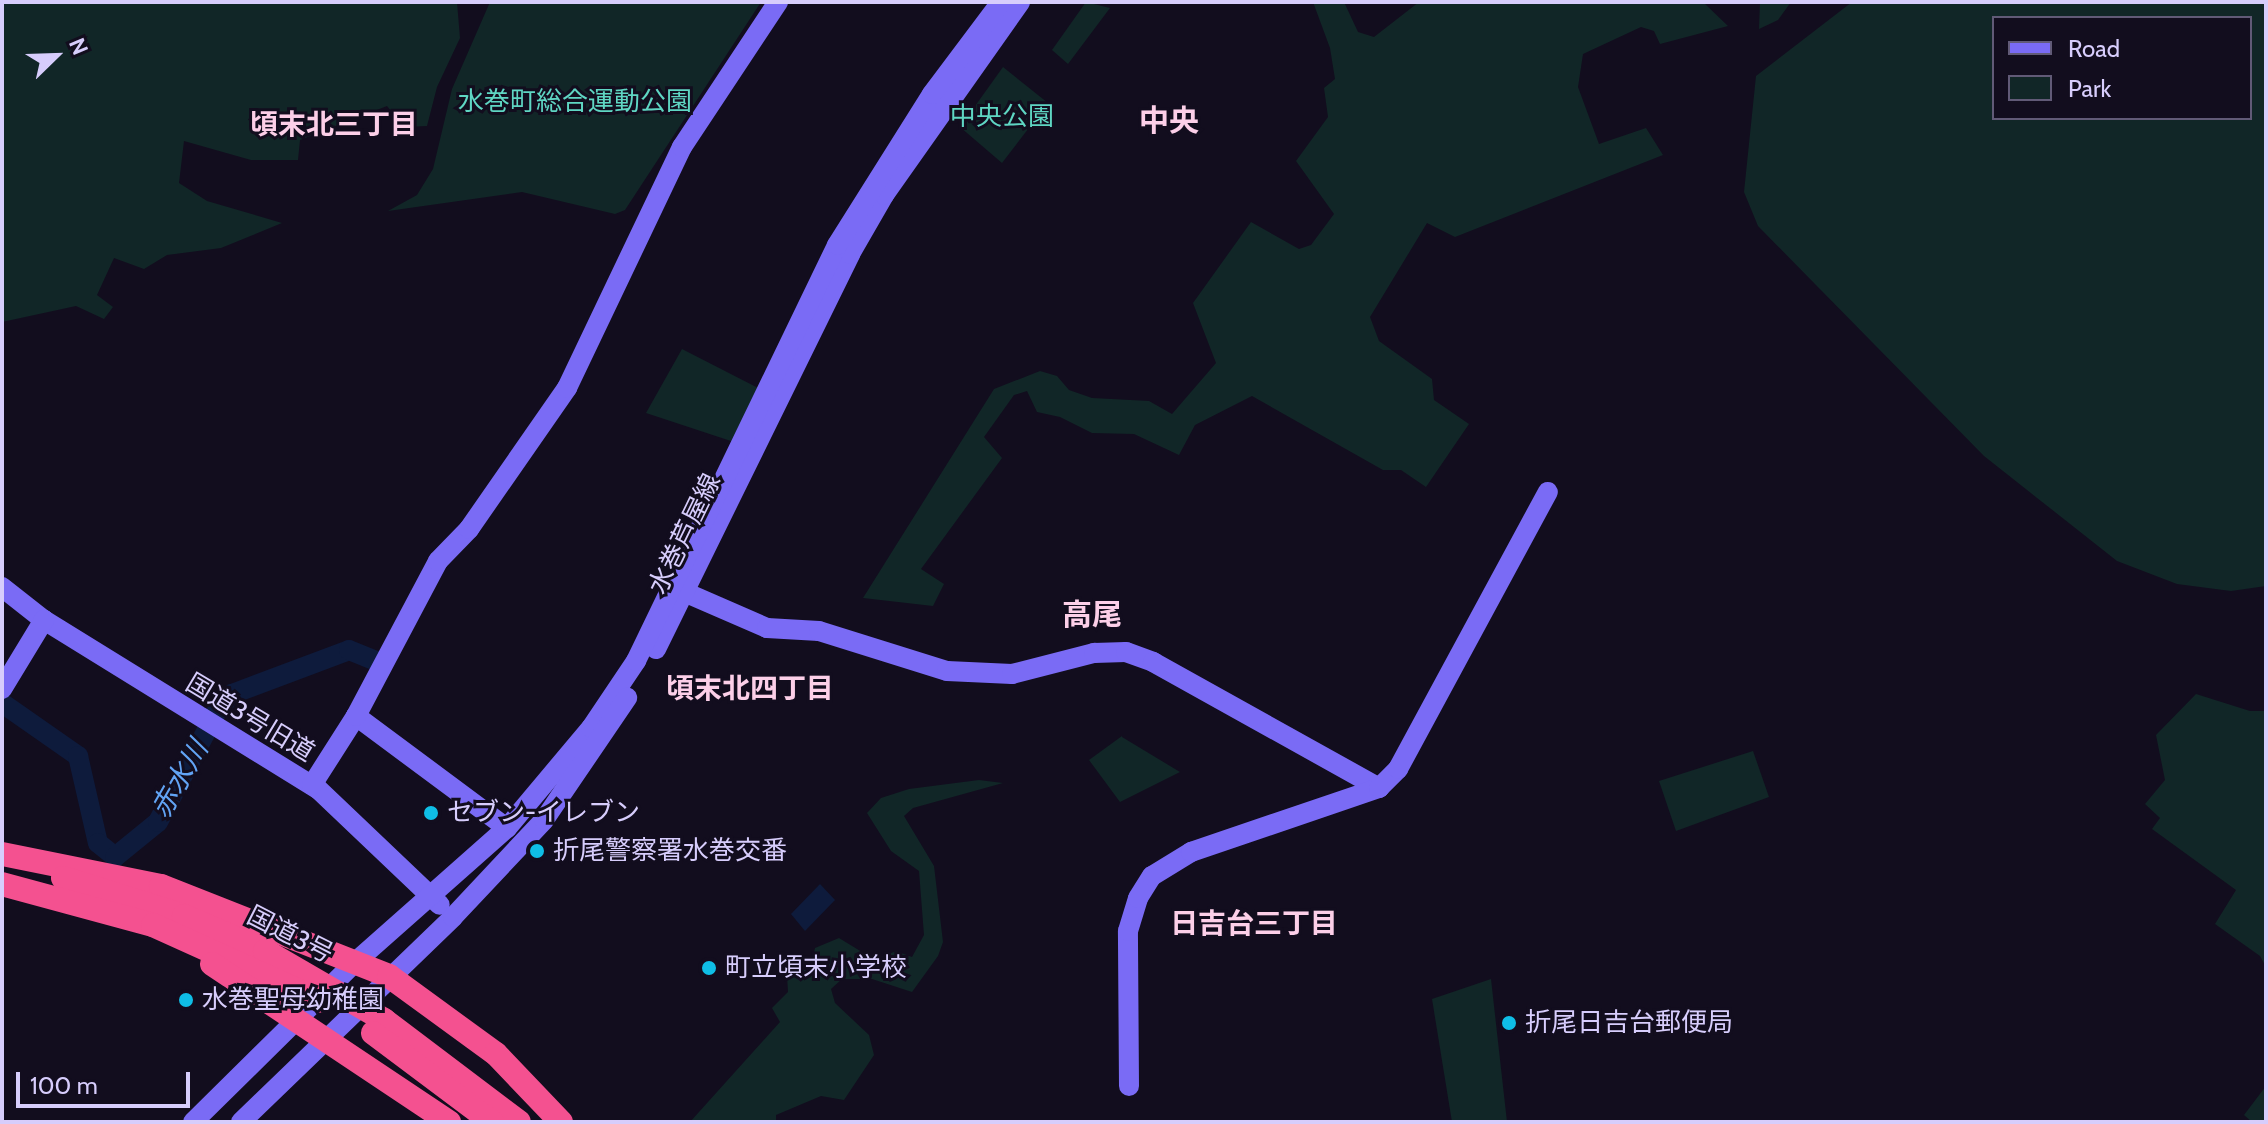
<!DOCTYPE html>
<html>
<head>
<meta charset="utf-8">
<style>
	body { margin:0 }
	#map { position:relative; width:2268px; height:1124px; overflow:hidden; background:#120d1e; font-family:Cabin,"Noto Sans JP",sans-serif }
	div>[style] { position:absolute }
	.green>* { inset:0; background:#112627 }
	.water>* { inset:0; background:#0e1b3c }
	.river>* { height:20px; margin:-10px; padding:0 10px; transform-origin:10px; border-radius:10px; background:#0e1b3c }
	.secondary>* { height:20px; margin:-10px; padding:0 10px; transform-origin:10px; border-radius:10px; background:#7a6bf5 }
	.highway>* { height:24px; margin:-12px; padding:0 12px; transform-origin:12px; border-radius:12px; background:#f45190 }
	.dots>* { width:22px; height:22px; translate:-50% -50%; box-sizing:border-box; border:4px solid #120d1e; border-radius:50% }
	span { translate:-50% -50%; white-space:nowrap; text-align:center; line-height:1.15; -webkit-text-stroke:6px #120d1e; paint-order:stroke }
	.park-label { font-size:26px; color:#5fd6c3 }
	.street-label { font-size:26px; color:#d7cdfc }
	.poi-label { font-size:26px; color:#d7cdfc }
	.left { translate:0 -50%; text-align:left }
	.neighbourhood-label { font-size:28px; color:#fccfe8; font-weight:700 }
	.water-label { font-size:28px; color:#62a4f5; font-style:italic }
	.quarter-label { font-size:30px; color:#fccfe8; font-weight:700 }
	.frame { position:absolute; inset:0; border:4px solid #d7cdfc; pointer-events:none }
	.legend { position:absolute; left:1992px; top:16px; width:260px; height:104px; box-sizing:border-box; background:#120d1e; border:2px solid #615a77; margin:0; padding:10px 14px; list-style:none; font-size:24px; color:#d7cdfc }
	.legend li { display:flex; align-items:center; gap:16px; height:40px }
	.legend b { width:40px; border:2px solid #615a77 }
	.north { position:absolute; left:16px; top:16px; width:80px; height:80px; -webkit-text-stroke:6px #120d1e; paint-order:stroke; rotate:67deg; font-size:22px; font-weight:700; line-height:32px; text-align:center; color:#d7cdfc }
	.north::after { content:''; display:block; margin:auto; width:28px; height:36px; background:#d7cdfc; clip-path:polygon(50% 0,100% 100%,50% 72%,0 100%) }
	.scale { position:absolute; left:16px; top:1072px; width:174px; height:36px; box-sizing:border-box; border:4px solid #d7cdfc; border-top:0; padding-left:10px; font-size:24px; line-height:28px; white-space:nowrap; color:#d7cdfc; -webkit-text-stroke:6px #120d1e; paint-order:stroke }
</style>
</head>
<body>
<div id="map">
	<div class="green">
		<i style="clip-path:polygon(2px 2px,457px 2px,460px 38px,437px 87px,427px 126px,404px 127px,387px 106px,300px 140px,298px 160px,251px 160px,184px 141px,179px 183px,207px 201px,282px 223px,221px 248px,167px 255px,144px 269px,114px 258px,97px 295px,113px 307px,104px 319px,76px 306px,2px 322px)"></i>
		<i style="clip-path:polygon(490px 2px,761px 2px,625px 210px,615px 214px,522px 192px,388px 211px,417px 195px,433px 169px,452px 89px)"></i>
		<i style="clip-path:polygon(1086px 2px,1110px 8px,1068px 64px,1052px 50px)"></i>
		<i style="clip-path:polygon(1313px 2px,1344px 2px,1358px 32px,1374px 37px,1419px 2px,1703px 2px,1728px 26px,1660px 44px,1654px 31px,1641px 27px,1583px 54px,1578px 87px,1599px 144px,1646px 128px,1663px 155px,1455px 237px,1427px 223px,1370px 317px,1379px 341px,1432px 379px,1434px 400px,1469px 424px,1426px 487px,1401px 470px,1383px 470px,1252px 396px,1195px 425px,1179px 455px,1134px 434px,1092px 433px,1060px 417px,1037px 412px,1027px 391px,1014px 395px,984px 437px,1002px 458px,921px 569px,944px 584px,933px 606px,863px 598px,994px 389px,1040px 371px,1057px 376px,1069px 390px,1092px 398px,1149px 401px,1172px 414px,1216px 363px,1193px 303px,1251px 222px,1299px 249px,1311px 245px,1334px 214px,1296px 161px,1328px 117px,1324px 88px,1335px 79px,1330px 48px)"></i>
		<i style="clip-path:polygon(1760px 2px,1791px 2px,1778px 20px,1759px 29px)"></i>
		<i style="clip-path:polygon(evenodd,1852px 2px,2266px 2px,2266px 586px,2231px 591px,2177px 584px,2117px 561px,1984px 456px,1758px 226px,1744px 192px,1756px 76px,1852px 2px,1994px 18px,2250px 18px,2250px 118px,1994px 118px,1994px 18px)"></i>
		<i style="clip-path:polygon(1003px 67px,1048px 103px,1002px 163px,960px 127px)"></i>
		<i style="clip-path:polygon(682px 349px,766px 392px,740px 444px,646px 413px)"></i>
		<i style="clip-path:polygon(2196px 694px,2250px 711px,2266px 711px,2266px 967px,2260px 956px,2215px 924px,2236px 890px,2152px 829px,2160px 818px,2145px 804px,2165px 780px,2156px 735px)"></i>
		<i style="clip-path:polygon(1122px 736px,1122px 737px,1180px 772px,1120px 802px,1089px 760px)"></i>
		<i style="clip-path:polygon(1753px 751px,1769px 797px,1676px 831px,1659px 781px)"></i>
		<i style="clip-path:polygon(979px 780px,1003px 783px,913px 808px,904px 816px,934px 866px,943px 942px,938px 956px,912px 992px,872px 979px,842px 979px,831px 989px,835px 1003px,869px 1035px,874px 1055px,844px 1100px,821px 1096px,776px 1115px,776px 1122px,690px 1122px,780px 1022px,772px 1008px,788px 992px,787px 975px,802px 958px,813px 958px,815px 948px,839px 938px,875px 960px,896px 951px,912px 957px,924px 935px,919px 871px,891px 851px,867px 813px,881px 798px,909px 789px)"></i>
		<i style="clip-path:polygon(1491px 979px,1507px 1122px,1452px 1122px,1432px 999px)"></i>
		<i style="clip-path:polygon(2266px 1086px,2266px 1122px,2252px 1122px,2244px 1115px)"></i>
	</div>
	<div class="water">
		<i style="clip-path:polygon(820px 884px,835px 900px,805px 931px,791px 914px)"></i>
	</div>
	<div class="river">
		<i style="left:2px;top:703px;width:93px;rotate:34.9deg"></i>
		<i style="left:78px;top:756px;width:89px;rotate:77.1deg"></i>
		<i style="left:98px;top:843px;width:22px;rotate:39deg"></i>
		<i style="left:115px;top:857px;width:55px;rotate:-39.1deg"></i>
		<i style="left:158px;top:822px;width:126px;rotate:-62deg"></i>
		<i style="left:217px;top:711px;width:23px;rotate:-49deg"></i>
		<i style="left:232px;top:694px;width:125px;rotate:-20.6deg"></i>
		<i style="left:349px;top:650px;width:32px;rotate:22deg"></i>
	</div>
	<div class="secondary">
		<i style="left:2px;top:587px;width:53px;rotate:38.2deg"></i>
		<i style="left:44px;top:620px;width:322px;rotate:31.7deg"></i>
		<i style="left:318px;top:789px;width:168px;rotate:43.6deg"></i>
		<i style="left:675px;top:588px;width:100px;rotate:23.5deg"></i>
		<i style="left:767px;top:628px;width:52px;rotate:3.3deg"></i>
		<i style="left:819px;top:631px;width:134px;rotate:17.4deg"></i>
		<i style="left:947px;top:671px;width:65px;rotate:2.6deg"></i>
		<i style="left:1012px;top:674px;width:85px;rotate:-14.4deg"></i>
		<i style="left:1094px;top:653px;width:32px;rotate:-2deg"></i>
		<i style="left:1126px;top:652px;width:29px;rotate:20deg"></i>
		<i style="left:1153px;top:662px;width:259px;rotate:29.1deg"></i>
		<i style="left:656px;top:649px;width:440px;rotate:-63.8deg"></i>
		<i style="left:850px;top:254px;width:68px;rotate:-60deg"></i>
		<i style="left:884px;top:195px;width:236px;rotate:-54.8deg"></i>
		<i style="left:2px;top:689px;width:81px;rotate:-58.7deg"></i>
		<i style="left:356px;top:716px;width:188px;rotate:36.6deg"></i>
		<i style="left:312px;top:785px;width:82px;rotate:-57.5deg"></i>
		<i style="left:356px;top:716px;width:175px;rotate:-62.1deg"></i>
		<i style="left:438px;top:561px;width:45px;rotate:-45.9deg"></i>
		<i style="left:469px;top:529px;width:172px;rotate:-55.2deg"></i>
		<i style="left:567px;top:388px;width:267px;rotate:-64.5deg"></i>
		<i style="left:682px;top:147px;width:174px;rotate:-56.5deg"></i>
		<i style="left:1129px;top:1086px;width:155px;rotate:-90.4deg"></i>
		<i style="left:1128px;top:931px;width:34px;rotate:-73deg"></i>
		<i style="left:1138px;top:898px;width:26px;rotate:-58deg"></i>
		<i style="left:1152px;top:876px;width:46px;rotate:-31.6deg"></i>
		<i style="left:1191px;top:852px;width:199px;rotate:-18.8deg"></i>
		<i style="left:1379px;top:788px;width:27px;rotate:-45deg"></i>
		<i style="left:1398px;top:769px;width:315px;rotate:-61.6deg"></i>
		<i style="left:193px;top:1122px;width:223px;rotate:-44.6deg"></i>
		<i style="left:352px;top:965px;width:207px;rotate:-41.5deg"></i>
		<i style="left:507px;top:828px;width:131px;rotate:-50deg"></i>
		<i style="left:591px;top:728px;width:81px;rotate:-56.1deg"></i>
		<i style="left:636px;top:661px;width:462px;rotate:-64.2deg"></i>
		<i style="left:837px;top:245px;width:178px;rotate:-57.8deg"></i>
		<i style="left:932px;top:94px;width:115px;rotate:-53.1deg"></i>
		<i style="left:241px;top:1122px;width:295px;rotate:-44deg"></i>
		<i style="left:453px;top:917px;width:133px;rotate:-46.8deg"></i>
		<i style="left:544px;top:820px;width:148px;rotate:-55.8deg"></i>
	</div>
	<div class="highway">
		<i style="left:2px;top:854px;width:162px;rotate:11.4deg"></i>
		<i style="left:161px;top:886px;width:245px;rotate:21.5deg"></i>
		<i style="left:389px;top:976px;width:132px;rotate:36.1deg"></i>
		<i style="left:496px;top:1054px;width:94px;rotate:46.3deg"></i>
		<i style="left:63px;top:878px;width:127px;rotate:17.4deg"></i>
		<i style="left:184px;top:916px;width:88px;rotate:23.4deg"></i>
		<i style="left:265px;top:951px;width:138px;rotate:30.1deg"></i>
		<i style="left:384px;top:1020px;width:169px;rotate:37.1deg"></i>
		<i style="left:2px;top:884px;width:156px;rotate:15.2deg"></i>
		<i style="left:153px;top:925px;width:184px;rotate:24.3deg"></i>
		<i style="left:212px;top:964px;width:285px;rotate:33.7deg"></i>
		<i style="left:373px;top:1033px;width:149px;rotate:36.8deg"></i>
	</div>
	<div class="dots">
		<i style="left:431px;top:813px;background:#0fbee6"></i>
		<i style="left:537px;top:851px;background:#0fbee6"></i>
		<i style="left:709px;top:968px;background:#0fbee6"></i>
		<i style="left:186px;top:1000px;background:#0fbee6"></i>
		<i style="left:1509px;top:1023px;background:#0fbee6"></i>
	</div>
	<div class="park-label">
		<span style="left:575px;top:102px">水巻町総合運動公園</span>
		<span style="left:1002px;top:117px">中央公園</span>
	</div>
	<div class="street-label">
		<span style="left:685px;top:534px;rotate:-64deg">水巻芦屋線</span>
		<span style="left:250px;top:718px;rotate:31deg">国道3号旧道</span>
		<span style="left:290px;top:935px;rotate:27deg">国道3号</span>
	</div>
	<div class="poi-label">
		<span class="left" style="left:447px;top:813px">セブン-イレブン</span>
		<span class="left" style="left:553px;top:851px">折尾警察署水巻交番</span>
		<span class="left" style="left:725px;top:968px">町立頃末小学校</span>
		<span class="left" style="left:202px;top:1000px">水巻聖母幼稚園</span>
		<span class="left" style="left:1525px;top:1023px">折尾日吉台郵便局</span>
	</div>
	<div class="neighbourhood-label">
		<span style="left:334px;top:124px">頃末北三丁目</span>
		<span style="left:750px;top:688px">頃末北四丁目</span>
		<span style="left:1254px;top:923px">日吉台三丁目</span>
	</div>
	<div class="water-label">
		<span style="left:179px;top:779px;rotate:-60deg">赤水川</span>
	</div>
	<div class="quarter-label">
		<span style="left:1169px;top:121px">中央</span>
		<span style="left:1092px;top:615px">高尾</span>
	</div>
	<div class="frame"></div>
	<ul class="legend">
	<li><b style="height:10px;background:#7a6bf5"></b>Road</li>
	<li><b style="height:22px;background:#112627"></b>Park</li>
	</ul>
	<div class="north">N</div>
	<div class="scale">100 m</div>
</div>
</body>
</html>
